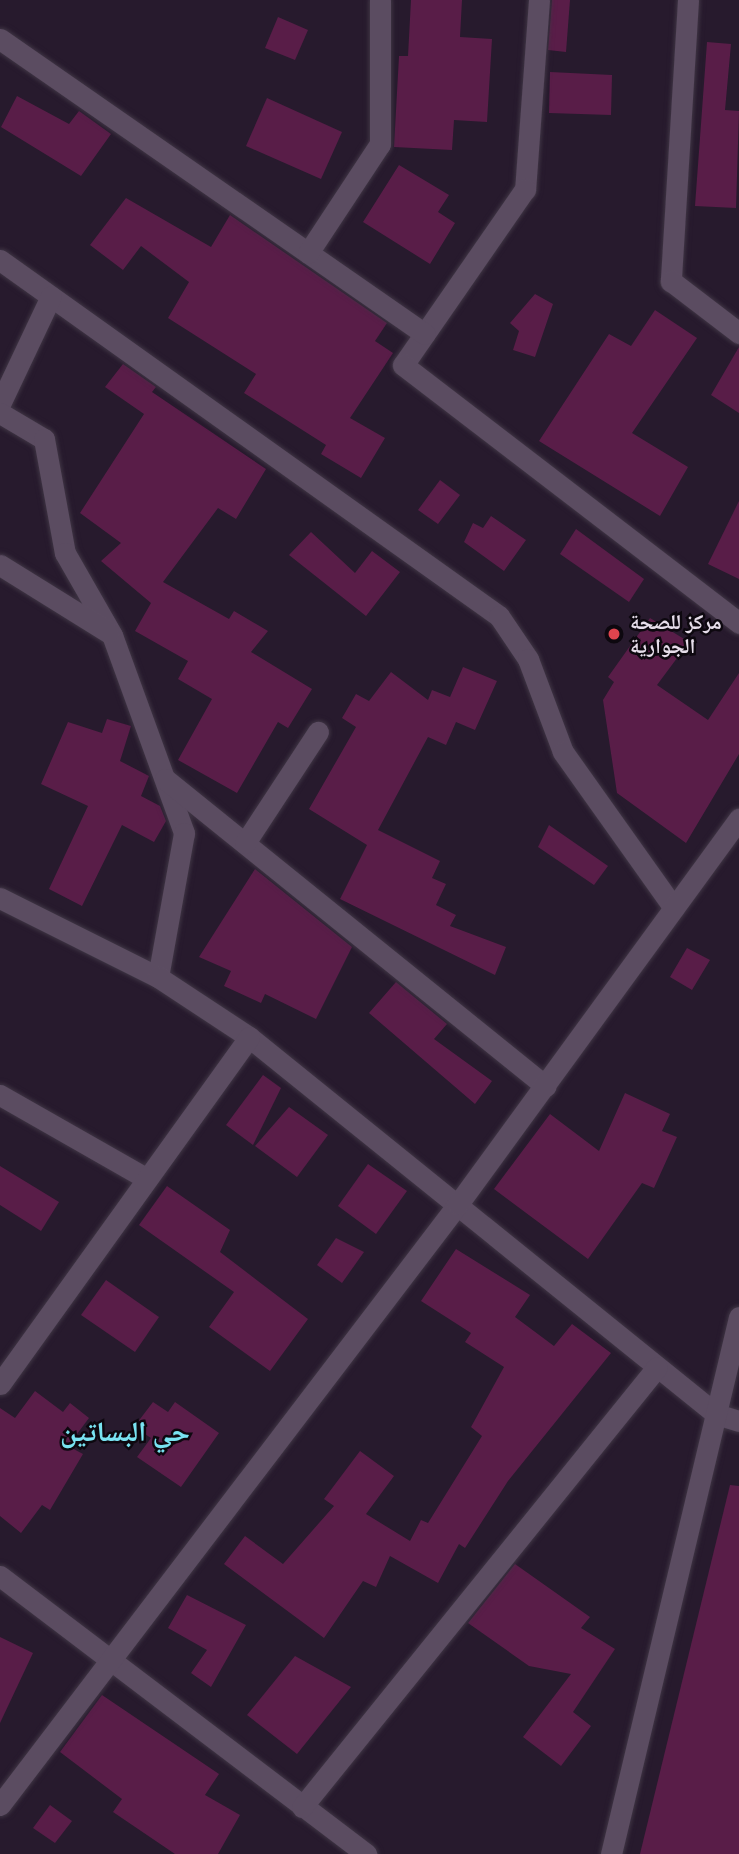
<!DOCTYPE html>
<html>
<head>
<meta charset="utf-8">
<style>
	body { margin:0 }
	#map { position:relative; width:739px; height:1854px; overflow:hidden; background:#271a2d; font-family:Cabin,"Noto Naskh Arabic",sans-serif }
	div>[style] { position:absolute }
	.building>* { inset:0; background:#591d48 }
	.roads { filter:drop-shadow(0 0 2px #3f3544) drop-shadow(0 0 2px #3f3544) }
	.minor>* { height:21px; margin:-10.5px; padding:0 10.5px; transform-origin:10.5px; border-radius:10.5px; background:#5b4c61 }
	.dots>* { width:19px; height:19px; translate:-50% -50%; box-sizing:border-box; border:4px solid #0d080f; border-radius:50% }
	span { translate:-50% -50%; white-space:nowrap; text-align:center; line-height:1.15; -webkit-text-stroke:5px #0d080f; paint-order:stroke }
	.poi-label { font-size:21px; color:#e6ddea; font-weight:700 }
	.left { translate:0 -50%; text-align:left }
	.district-label { font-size:28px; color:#79e3f1; font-weight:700 }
</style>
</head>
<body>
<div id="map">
	<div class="building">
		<i style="clip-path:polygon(411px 0,462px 0,460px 37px,492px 39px,487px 122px,454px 120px,452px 150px,394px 147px,399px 56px,408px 56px)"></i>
		<i style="clip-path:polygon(552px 0,570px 0,566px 52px,548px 50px)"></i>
		<i style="clip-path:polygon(278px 17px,308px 30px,295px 60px,265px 48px)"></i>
		<i style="clip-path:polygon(707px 42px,731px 44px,725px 110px,739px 111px,736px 208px,695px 206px)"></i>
		<i style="clip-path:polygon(550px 72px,612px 75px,611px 115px,549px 113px)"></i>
		<i style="clip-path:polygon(17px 96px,69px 124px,79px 111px,111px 134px,81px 176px,1px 127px)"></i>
		<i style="clip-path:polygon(267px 98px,342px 132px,321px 179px,246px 146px)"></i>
		<i style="clip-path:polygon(399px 165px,449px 195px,438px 212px,455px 223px,430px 264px,363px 222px)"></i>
		<i style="clip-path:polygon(126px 198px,211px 247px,230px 215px,387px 323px,375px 341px,393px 353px,350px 418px,385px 438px,361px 478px,321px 454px,326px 445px,244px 393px,256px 374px,168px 318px,189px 282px,141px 246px,123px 270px,90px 245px)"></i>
		<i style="clip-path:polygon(535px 294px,553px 304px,535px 357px,513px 350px,519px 331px,510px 323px)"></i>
		<i style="clip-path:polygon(655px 310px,697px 338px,632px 433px,688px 467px,660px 516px,539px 441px,609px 334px,631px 346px)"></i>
		<i style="clip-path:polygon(739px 347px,739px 413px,711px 395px)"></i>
		<i style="clip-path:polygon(123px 364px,156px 387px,152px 392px,266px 469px,236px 519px,218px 508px,163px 582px,229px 619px,234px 611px,268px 631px,251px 652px,312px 689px,288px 728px,278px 722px,237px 793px,178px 760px,212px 699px,178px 679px,188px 661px,135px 631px,151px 603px,101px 561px,121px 543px,80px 513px,144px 414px,105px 387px)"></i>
		<i style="clip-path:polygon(440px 480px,460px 495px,438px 524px,418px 510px)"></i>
		<i style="clip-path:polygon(739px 501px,739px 579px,708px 564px)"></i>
		<i style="clip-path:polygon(491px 516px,526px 540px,504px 571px,464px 542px,473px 523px,483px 528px)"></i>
		<i style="clip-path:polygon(576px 529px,644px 579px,629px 602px,560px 554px)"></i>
		<i style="clip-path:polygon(311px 532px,355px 573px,372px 551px,400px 572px,366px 616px,289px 555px)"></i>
		<i style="clip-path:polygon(650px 618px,689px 642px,657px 685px,708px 720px,739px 673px,739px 754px,686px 843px,617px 793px,603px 700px,614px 682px,608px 677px)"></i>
		<i style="clip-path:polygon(463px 667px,497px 681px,475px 730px,456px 722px,446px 745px,428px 737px,378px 830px,440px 861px,432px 878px,446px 884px,436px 905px,456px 915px,450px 926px,506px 947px,495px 975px,340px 899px,367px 845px,309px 809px,356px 727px,342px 718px,356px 694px,369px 701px,391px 672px,428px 700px,432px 690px,450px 697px)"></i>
		<i style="clip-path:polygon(107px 719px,131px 726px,120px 761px,149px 776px,141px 796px,160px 806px,166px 821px,154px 842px,122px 825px,82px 906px,49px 889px,88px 806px,41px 784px,68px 722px,102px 733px)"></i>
		<i style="clip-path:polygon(549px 825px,608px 866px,594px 885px,538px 847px)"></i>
		<i style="clip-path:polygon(255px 869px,352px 947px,316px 1019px,265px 994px,261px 1003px,224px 986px,231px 971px,199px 957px)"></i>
		<i style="clip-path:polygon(687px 948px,710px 960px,692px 990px,670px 977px)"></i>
		<i style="clip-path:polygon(396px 982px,447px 1024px,434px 1039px,492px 1081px,475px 1104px,369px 1013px)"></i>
		<i style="clip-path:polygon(263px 1075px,281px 1088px,253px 1145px,226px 1125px)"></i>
		<i style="clip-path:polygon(625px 1093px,670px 1114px,662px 1131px,677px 1137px,654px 1188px,642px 1183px,588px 1259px,494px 1189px,550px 1114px,599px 1151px)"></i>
		<i style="clip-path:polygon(289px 1107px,328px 1135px,297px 1177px,255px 1146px)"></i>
		<i style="clip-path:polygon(368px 1164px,407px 1191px,376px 1234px,338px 1206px)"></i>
		<i style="clip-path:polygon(0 1166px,59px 1202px,41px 1231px,0 1205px)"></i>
		<i style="clip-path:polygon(167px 1186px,230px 1230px,220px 1252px,308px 1319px,270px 1371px,209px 1327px,234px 1292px,139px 1225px)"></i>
		<i style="clip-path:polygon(336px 1238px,364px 1252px,342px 1283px,317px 1265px)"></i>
		<i style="clip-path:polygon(456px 1249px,530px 1295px,515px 1317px,554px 1346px,572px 1324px,611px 1353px,508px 1481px,465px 1548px,459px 1544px,438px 1583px,390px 1556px,376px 1587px,363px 1581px,324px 1638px,224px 1564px,245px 1536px,283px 1564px,334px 1506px,324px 1499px,360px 1451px,394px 1476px,366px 1514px,410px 1541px,421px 1520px,428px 1523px,482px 1436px,471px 1427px,504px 1367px,465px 1342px,471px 1333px,421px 1301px)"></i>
		<i style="clip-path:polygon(106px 1280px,159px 1317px,135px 1352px,81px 1315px)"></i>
		<i style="clip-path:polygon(35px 1391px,63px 1412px,70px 1403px,89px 1418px,68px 1446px,83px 1454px,50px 1510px,42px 1505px,21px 1533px,0 1516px,0 1408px,15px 1418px)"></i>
		<i style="clip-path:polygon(153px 1402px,168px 1412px,175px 1402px,219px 1433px,181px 1487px,137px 1457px,151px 1438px,134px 1427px)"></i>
		<i style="clip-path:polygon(730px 1485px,739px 1486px,739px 1854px,640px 1854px)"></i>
		<i style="clip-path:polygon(515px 1564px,590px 1617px,581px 1628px,615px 1649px,573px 1712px,591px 1726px,561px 1766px,523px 1737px,571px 1674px,529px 1666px,468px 1623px)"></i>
		<i style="clip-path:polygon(187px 1595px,246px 1625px,211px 1687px,191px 1673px,207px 1650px,168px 1628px)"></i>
		<i style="clip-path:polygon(0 1637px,33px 1653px,0 1723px)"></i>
		<i style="clip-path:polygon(295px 1656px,351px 1687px,297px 1754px,247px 1715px)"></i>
		<i style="clip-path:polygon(102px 1695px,219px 1774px,205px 1795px,240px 1815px,218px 1854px,175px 1854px,113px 1812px,122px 1799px,60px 1752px)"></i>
		<i style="clip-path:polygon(50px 1805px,72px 1821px,55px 1843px,33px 1828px)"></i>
	</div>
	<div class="roads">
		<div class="minor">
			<i style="left:539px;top:0;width:190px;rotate:94.2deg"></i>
			<i style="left:525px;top:189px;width:214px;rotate:124.7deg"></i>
			<i style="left:403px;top:365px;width:424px;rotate:37.5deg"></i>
			<i style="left:688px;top:0;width:282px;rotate:93.5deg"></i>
			<i style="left:671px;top:281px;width:86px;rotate:37.4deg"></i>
			<i style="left:0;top:39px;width:517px;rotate:34.77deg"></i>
			<i style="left:308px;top:253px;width:131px;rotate:-56.6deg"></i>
			<i style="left:380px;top:144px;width:144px;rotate:-90deg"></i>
			<i style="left:0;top:260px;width:613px;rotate:35.51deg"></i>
			<i style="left:499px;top:616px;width:52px;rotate:56deg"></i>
			<i style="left:528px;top:659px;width:99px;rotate:69.4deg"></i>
			<i style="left:563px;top:752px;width:191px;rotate:54.6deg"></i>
			<i style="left:0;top:404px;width:119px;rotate:-64.7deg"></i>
			<i style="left:0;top:413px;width:51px;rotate:30.6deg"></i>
			<i style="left:44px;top:439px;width:116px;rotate:79.6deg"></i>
			<i style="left:65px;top:553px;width:95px;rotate:60.2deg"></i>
			<i style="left:112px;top:635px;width:211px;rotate:70deg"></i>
			<i style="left:184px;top:833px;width:146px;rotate:100.2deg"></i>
			<i style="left:0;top:565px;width:127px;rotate:31.8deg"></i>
			<i style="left:165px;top:779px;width:489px;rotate:38.9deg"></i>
			<i style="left:245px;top:843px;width:133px;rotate:-56.7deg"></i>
			<i style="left:0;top:898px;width:177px;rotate:26.6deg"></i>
			<i style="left:158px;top:977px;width:109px;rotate:33.4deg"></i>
			<i style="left:249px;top:1037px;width:600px;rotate:38.91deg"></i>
			<i style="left:716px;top:1414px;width:24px;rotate:17deg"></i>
			<i style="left:0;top:1095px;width:169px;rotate:29.7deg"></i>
			<i style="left:0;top:1384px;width:427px;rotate:-54.3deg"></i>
			<i style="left:0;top:1576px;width:460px;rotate:37.2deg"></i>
			<i style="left:0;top:1805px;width:756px;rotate:-52.69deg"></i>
			<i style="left:458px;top:1204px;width:477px;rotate:-53.9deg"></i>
			<i style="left:302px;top:1807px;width:565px;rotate:-51.1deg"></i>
			<i style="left:611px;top:1854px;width:552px;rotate:-76.59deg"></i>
		</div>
	</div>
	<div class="dots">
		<i style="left:614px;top:634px;background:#e0444e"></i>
	</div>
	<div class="poi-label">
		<span class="left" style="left:630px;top:634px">مركز للصحة<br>الجوارية</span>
	</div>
	<div class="district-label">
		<span style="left:125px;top:1431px">حي البساتين</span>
	</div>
</div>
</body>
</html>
